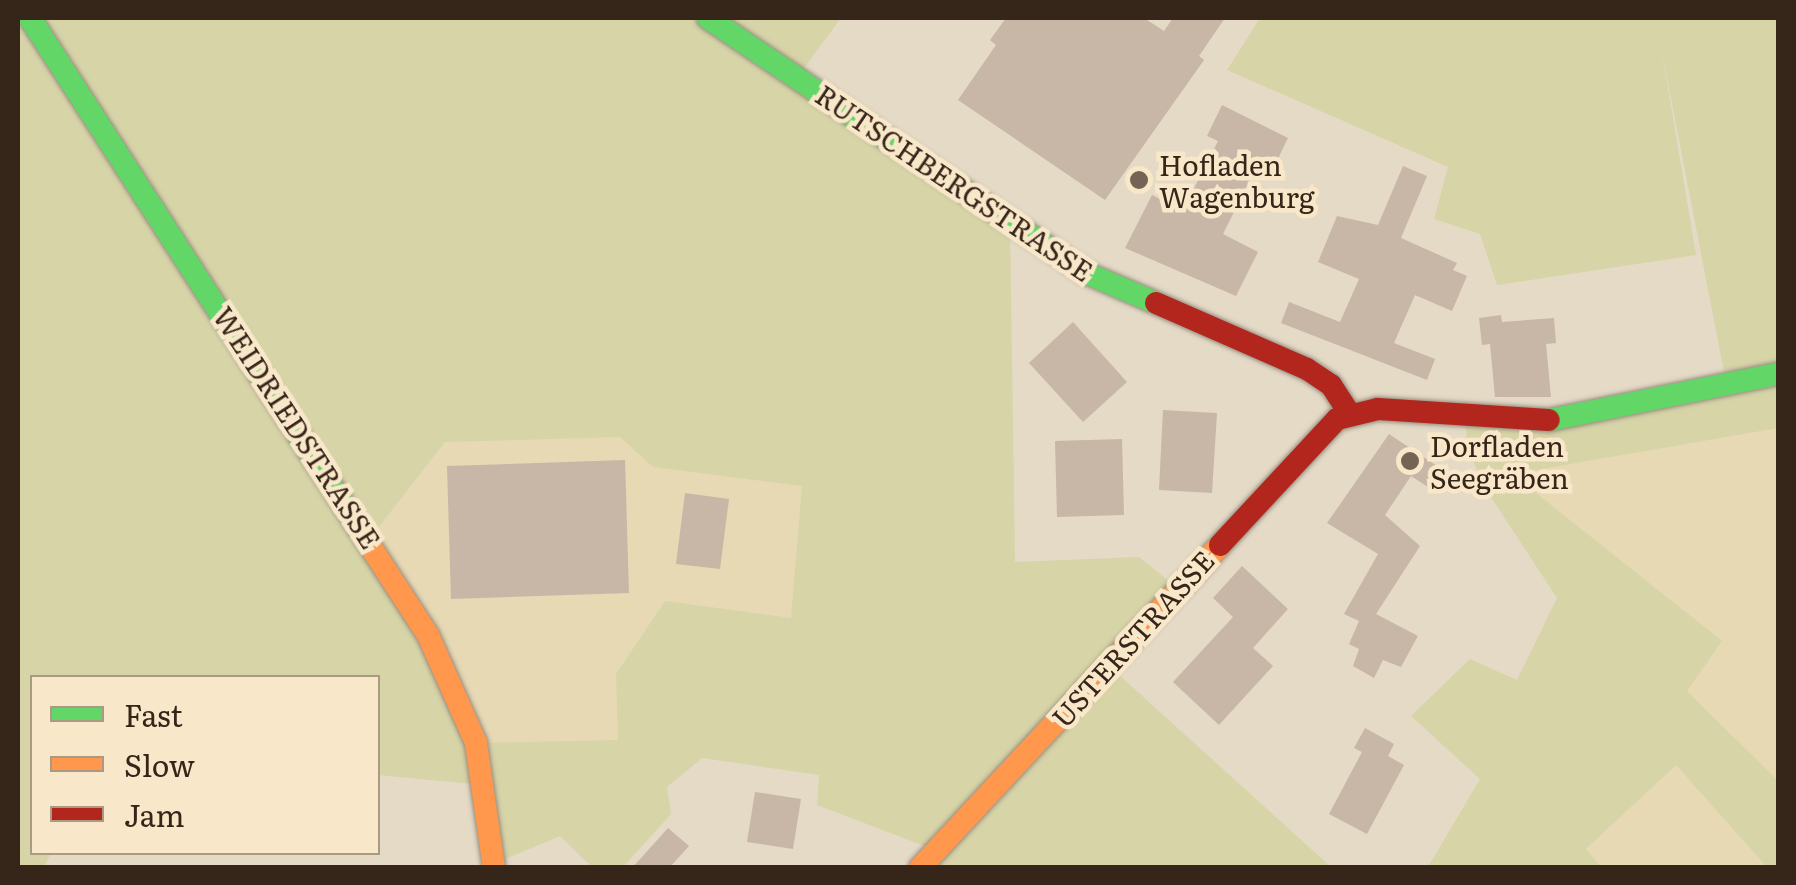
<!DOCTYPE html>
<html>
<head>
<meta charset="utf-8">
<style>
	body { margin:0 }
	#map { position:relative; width:1796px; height:885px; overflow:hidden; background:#e4dac6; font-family:Literata,serif }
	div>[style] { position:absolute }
	.farmland>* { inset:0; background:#e6d9b4 }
	.green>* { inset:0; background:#d7d4a7 }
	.building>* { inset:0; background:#c8b6a7 }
	.roads { filter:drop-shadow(0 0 2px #988e80) drop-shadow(0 0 2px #988e80) }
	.fast>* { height:22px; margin:-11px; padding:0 11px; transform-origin:11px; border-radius:11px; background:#63d668 }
	.slow>* { height:22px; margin:-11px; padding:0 11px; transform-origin:11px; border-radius:11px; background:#ff974d }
	.jam>* { height:22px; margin:-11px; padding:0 11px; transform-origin:11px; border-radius:11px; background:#b3261e }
	.dots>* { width:28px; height:28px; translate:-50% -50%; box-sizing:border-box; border:5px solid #f8e7c9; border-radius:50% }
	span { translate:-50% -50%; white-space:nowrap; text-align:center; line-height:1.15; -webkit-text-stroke:9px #f8e7c9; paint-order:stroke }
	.poi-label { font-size:28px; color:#362519 }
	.left { translate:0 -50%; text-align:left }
	.street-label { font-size:28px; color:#362519 }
	.frame { position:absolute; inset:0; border:20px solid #362519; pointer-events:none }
	.legend { position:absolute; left:30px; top:675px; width:350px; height:180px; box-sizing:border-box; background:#f8e7c9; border:2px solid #aa9983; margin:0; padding:12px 18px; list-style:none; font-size:30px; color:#362519 }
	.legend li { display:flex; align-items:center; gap:20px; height:50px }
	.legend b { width:50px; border:2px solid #aa9983 }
</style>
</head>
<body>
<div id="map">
	<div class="farmland">
		<i style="clip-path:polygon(1778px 428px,1778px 781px,1686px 691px,1722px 642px,1511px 474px)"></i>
		<i style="clip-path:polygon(620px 437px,653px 467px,803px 486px,791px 619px,665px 602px,616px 674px,618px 740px,476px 743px,371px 537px,446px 442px)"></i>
		<i style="clip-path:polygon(1676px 764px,1767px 867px,1601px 867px,1586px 850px)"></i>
	</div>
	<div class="green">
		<i style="clip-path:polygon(evenodd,18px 18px,841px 18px,798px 76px,1010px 226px,1015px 562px,1139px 557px,1177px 588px,1108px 665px,1331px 867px,920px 867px,935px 850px,817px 805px,819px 775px,702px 758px,667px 787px,671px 814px,623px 867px,592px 867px,560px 836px,493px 864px,483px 785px,378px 775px,378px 678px,32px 678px,32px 852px,51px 853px,44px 867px,18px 867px,18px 18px,620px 437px,653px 467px,802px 486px,791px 618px,665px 601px,616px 674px,618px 740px,476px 743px,371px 537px,445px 442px,620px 437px)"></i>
		<i style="clip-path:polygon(1260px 18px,1778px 18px,1778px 368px,1724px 372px,1662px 52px,1696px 255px,1497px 285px,1480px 234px,1434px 219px,1448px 167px,1227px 70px)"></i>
		<i style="clip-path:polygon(1778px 374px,1778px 428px,1512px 474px,1722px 641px,1687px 691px,1778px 781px,1778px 867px,1767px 867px,1676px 765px,1586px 849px,1601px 867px,1428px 867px,1480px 779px,1411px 716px,1470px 659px,1517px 680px,1557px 598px,1485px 488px,1467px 447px,1466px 420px)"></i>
	</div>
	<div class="building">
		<i style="clip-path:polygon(1006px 18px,1144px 18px,1164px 31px,1173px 18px,1225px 18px,1199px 56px,1204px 60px,1105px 200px,958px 100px,996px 45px,990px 40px)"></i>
		<i style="clip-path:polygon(1222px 105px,1288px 138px,1273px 169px,1259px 162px,1223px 234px,1258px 252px,1236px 296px,1125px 248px,1152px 195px,1183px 210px,1218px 141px,1207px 136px)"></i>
		<i style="clip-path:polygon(1403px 166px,1427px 176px,1401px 238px,1457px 263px,1453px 270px,1467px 276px,1452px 311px,1415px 295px,1394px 343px,1435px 359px,1427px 380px,1281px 323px,1289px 302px,1340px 322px,1359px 279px,1318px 262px,1337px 216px,1378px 225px)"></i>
		<i style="clip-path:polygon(1501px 315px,1502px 322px,1554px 318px,1556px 343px,1546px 344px,1551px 397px,1495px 397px,1490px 344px,1482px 345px,1479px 318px)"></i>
		<i style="clip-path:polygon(1073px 322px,1127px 382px,1083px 422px,1029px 363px)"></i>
		<i style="clip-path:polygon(1163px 410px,1217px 413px,1212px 493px,1159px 490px)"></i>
		<i style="clip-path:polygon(1389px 434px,1443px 470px,1428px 487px,1411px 476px,1385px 515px,1420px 546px,1376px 614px,1418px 636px,1401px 667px,1383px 660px,1374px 678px,1353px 666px,1359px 649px,1349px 644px,1359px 621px,1344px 614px,1378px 554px,1327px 523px)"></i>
		<i style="clip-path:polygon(1122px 439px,1124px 515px,1057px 517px,1055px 441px)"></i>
		<i style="clip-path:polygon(625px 460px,629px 593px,451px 599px,447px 466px)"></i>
		<i style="clip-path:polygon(685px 493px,729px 499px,720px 569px,676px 564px)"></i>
		<i style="clip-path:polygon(1242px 566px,1288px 609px,1253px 648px,1273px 666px,1219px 725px,1173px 682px,1233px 617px,1213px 598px)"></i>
		<i style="clip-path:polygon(1365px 728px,1394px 744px,1388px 756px,1404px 765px,1367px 834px,1329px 814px,1362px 752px,1354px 748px)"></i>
		<i style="clip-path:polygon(755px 792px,801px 799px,793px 849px,747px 842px)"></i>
		<i style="clip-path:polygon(668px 828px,689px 846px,669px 868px,632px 868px)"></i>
	</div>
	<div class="roads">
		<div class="fast">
			<i style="left:30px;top:18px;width:635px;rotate:57.21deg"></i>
			<i style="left:708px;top:18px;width:456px;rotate:34deg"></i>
			<i style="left:1086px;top:273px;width:76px;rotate:23.2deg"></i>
			<i style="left:1549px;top:420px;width:234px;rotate:-11.4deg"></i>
		</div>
		<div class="slow">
			<i style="left:374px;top:552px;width:99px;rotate:57deg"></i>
			<i style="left:428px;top:635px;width:118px;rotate:66deg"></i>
			<i style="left:476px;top:743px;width:126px;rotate:81.8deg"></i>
			<i style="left:920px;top:868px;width:441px;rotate:-47.1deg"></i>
		</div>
		<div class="jam">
			<i style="left:1156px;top:303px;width:165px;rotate:23.6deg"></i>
			<i style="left:1307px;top:369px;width:29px;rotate:34deg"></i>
			<i style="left:1331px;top:385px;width:33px;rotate:57deg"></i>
			<i style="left:1220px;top:545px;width:172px;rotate:-47.1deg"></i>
			<i style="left:1337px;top:419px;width:42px;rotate:-13.7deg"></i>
			<i style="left:1378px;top:409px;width:171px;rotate:3.7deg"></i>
		</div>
	</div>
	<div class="dots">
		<i style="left:1139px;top:180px;background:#736456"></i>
		<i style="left:1410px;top:461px;background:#736456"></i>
	</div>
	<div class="poi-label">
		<span class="left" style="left:1159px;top:180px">Hofladen<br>Wagenburg</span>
		<span class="left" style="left:1430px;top:461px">Dorfladen<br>Seegräben</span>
	</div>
	<div class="street-label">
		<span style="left:955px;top:182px;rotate:34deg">RUTSCHBERGSTRASSE</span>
		<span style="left:298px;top:427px;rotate:57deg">WEIDRIEDSTRASSE</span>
		<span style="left:1132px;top:638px;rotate:-48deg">USTERSTRASSE</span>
	</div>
	<div class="frame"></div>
	<ul class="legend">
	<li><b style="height:12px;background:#63d668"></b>Fast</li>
	<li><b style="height:12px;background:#ff974d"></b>Slow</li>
	<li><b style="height:12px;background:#b3261e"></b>Jam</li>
	</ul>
</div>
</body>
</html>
